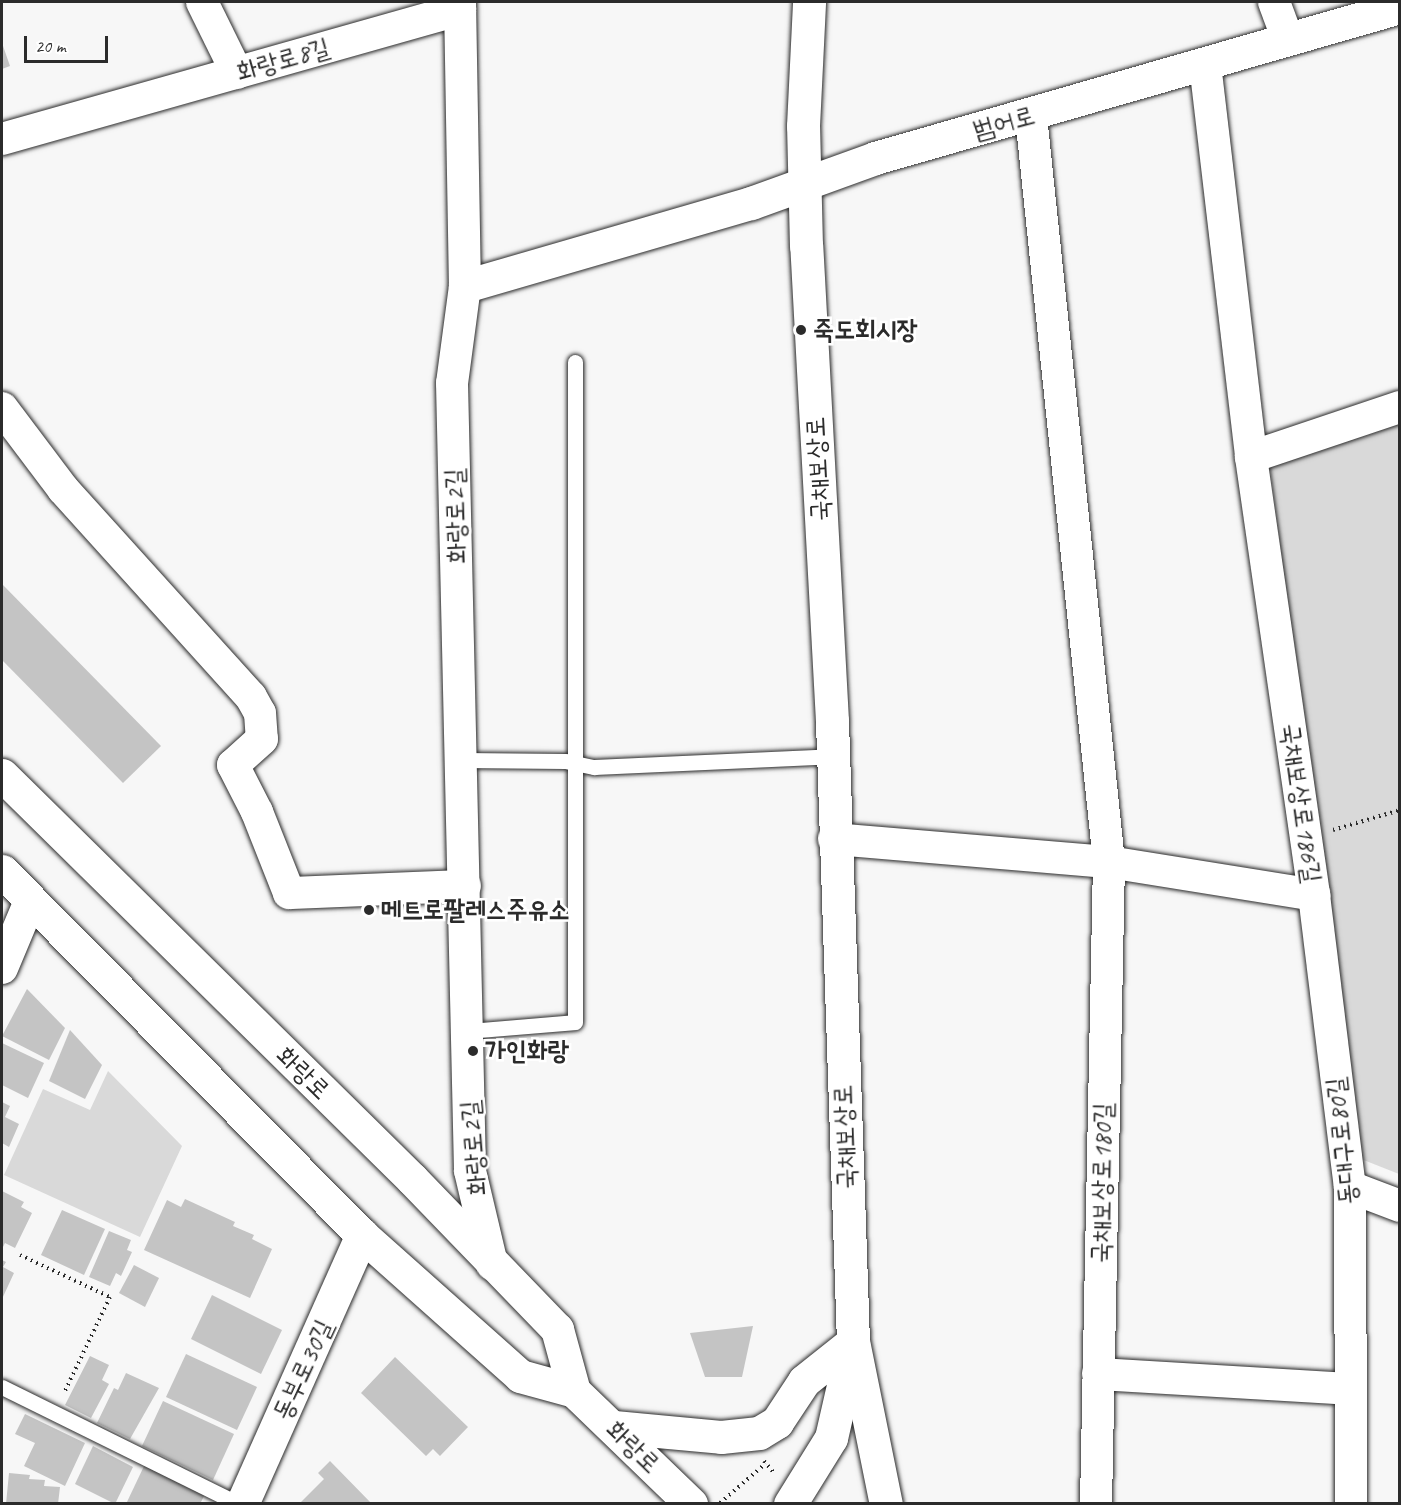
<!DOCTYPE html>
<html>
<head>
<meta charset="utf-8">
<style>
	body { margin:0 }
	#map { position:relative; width:1401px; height:1505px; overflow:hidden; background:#f7f7f7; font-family:Caveat,"Poor Story",sans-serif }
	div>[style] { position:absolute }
	.green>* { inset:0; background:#d9d9d9 }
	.building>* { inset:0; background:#c4c4c4 }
	.path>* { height:4px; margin-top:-2px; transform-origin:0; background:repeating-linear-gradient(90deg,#2b2b2b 0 1.5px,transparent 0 6px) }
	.roads { filter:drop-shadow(0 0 2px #2b2b2b) drop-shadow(0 0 2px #2b2b2b) }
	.service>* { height:15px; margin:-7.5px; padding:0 7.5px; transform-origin:7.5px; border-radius:7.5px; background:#fff }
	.minor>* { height:32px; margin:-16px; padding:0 16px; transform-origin:16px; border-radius:16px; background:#fff }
	.tertiary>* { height:33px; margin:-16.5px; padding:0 16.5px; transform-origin:16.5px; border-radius:16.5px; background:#fff }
	.secondary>* { height:33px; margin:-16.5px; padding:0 16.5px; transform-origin:16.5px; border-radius:16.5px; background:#fff }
	.dots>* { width:16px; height:16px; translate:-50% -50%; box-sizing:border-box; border:3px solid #fff; border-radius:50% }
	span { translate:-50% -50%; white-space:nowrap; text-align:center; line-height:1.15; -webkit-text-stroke:5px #fff; paint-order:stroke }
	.street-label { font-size:26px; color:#2b2b2b }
	.poi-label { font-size:26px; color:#2b2b2b; font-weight:700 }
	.left { translate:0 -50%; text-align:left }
	.frame { position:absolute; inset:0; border:3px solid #2b2b2b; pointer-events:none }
	.scale { position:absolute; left:24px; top:36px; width:84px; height:27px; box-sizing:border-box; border:3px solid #2b2b2b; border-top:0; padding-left:8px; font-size:18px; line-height:21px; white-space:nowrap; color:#2b2b2b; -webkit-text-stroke:4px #fff; paint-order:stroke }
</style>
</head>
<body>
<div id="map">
	<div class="green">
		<i style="clip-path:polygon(1399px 418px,1399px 1174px,1361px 1159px,1269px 460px)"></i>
		<i style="clip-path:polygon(108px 1071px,182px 1146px,140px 1237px,4px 1175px,43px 1089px,90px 1110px)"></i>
	</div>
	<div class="building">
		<i style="clip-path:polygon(2px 43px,10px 66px,2px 69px)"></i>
		<i style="clip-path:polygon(2px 584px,161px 746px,123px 783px,2px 660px)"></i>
		<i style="clip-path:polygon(27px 989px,65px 1028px,49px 1060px,2px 1036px)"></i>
		<i style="clip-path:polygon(70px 1030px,102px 1065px,85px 1099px,49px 1081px)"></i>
		<i style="clip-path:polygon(2px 1043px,44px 1063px,28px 1098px,2px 1085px)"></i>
		<i style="clip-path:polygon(2px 1102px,10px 1106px,5px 1117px,19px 1124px,9px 1147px,2px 1143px)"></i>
		<i style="clip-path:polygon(2px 1191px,24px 1202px,21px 1207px,32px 1213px,15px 1248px,5px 1243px,2px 1249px)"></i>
		<i style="clip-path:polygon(185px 1199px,235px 1222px,233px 1226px,254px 1235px,252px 1239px,272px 1249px,250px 1298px,144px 1250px,167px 1200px,181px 1207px)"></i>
		<i style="clip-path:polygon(62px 1210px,105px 1229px,84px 1275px,41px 1255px)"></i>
		<i style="clip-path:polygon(109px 1231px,131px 1240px,127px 1250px,132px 1252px,121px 1276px,116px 1273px,110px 1286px,89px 1277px)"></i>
		<i style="clip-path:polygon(2px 1260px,6px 1262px,3px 1267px,14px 1273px,2px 1299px)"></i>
		<i style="clip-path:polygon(134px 1265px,159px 1278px,145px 1307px,119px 1293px)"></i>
		<i style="clip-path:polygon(212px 1295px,282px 1330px,261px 1374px,191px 1339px)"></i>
		<i style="clip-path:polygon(753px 1326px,742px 1377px,705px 1377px,690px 1333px)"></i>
		<i style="clip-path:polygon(186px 1354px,257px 1387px,237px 1430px,166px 1397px)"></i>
		<i style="clip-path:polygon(90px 1356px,109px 1365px,102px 1380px,109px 1384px,91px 1418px,65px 1405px)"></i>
		<i style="clip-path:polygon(395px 1357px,468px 1427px,440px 1456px,433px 1449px,426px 1456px,361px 1393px)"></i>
		<i style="clip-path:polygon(126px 1373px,159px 1388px,130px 1439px,97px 1423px,114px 1388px,118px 1390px)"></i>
		<i style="clip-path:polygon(163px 1401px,234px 1434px,213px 1480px,142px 1446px)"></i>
		<i style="clip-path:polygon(25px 1414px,85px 1443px,65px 1486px,24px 1466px,35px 1443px,15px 1434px)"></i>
		<i style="clip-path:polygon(93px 1446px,133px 1467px,115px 1504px,75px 1484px)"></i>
		<i style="clip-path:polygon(330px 1461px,372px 1504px,299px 1504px,324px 1479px,318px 1473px)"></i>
		<i style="clip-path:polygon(145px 1464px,205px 1494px,200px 1504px,126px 1504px)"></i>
		<i style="clip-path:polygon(9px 1473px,30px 1475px,29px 1479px,45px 1480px,44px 1486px,60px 1487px,58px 1504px,6px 1504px)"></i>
	</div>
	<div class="path">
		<i style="left:1333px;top:830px;width:70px;rotate:-16.6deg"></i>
		<i style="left:20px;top:1255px;width:99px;rotate:25deg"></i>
		<i style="left:110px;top:1297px;width:106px;rotate:115.6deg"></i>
		<i style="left:764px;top:1461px;width:16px;rotate:50deg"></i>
		<i style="left:720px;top:1503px;width:60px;rotate:-40.9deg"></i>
	</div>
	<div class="roads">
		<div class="service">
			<i style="left:462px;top:760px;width:103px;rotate:0.6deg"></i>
			<i style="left:565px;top:761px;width:30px;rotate:12deg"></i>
			<i style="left:594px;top:767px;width:238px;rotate:-2.6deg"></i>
			<i style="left:468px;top:1031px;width:107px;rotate:-4.8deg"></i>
			<i style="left:575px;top:1022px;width:660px;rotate:-90deg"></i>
			<i style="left:2px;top:1387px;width:264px;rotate:26.3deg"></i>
		</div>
		<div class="minor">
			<i style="left:202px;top:2px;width:79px;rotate:63.8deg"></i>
			<i style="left:460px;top:2px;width:284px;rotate:89deg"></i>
			<i style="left:465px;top:286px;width:98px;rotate:97.6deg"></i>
			<i style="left:452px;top:383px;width:788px;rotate:88.69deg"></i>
			<i style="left:470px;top:1171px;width:96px;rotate:76.7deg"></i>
			<i style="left:1274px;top:2px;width:40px;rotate:69.8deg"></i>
			<i style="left:1205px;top:64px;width:396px;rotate:83.3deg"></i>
			<i style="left:1251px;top:457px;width:443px;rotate:81.8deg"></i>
			<i style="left:1314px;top:895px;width:294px;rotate:83deg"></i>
			<i style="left:1350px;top:1187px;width:317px;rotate:89.8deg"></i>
			<i style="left:1031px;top:116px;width:750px;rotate:84.03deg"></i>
			<i style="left:1109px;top:862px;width:642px;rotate:91.16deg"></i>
			<i style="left:2px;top:139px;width:476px;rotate:-15.8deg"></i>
			<i style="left:2px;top:408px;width:101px;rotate:53deg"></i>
			<i style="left:63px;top:489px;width:280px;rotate:47.9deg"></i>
			<i style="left:251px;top:697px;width:18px;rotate:61deg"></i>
			<i style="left:260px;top:713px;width:26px;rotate:86deg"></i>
			<i style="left:262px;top:739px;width:39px;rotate:138deg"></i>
			<i style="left:233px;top:765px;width:53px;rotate:62.9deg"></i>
			<i style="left:257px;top:812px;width:87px;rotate:68.4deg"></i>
			<i style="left:289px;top:893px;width:176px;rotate:-2.3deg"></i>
			<i style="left:1251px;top:457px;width:157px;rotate:-18.6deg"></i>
			<i style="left:834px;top:839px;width:276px;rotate:4.8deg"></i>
			<i style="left:1109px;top:862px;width:208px;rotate:9.1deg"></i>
			<i style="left:2px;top:968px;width:73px;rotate:-67.3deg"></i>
			<i style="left:1350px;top:1187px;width:53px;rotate:20.8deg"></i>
			<i style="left:1098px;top:1374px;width:252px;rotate:3.4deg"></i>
		</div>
		<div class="tertiary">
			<i style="left:242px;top:1504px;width:295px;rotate:-66deg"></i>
		</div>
		<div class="secondary">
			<i style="left:465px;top:286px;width:298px;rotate:-16.2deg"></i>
			<i style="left:751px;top:203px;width:132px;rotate:-19.9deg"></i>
			<i style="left:875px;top:158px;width:546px;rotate:-16.05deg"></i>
			<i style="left:2px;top:775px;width:576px;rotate:44.58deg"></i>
			<i style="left:412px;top:1179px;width:209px;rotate:46deg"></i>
			<i style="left:557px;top:1329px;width:64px;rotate:74.7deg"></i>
			<i style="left:2px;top:871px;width:512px;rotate:45.32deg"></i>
			<i style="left:362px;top:1235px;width:212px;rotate:41.7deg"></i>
			<i style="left:520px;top:1376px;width:56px;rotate:15.5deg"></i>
			<i style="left:574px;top:1391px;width:163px;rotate:44deg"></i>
			<i style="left:854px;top:1346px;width:161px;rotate:78.6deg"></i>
			<i style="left:614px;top:1427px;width:107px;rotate:5.3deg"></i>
			<i style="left:721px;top:1437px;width:38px;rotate:-6deg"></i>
			<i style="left:759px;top:1433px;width:21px;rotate:-31deg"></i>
			<i style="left:777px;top:1422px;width:49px;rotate:-56.6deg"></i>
			<i style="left:804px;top:1381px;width:63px;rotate:-38.5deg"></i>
			<i style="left:790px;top:1504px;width:78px;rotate:-58.2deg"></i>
			<i style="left:831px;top:1438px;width:98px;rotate:-77.1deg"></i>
			<i style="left:853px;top:1342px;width:621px;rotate:-91.94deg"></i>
			<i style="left:832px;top:721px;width:476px;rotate:-93.1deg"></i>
			<i style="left:806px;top:246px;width:120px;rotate:-91.4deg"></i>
			<i style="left:803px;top:126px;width:124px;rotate:-87.2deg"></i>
		</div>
	</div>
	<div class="dots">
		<i style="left:801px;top:330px;background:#2b2b2b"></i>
		<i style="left:369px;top:910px;background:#2b2b2b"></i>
		<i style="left:473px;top:1051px;background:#2b2b2b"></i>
	</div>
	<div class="street-label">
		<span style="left:283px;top:60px;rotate:-16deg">화랑로8길</span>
		<span style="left:1004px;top:123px;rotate:-15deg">범어로</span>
		<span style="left:818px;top:469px;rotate:-93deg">국채보상로</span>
		<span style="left:456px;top:516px;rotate:-92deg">화랑로2길</span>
		<span style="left:1301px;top:803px;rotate:82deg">국채보상로186길</span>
		<span style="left:303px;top:1073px;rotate:44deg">화랑로</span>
		<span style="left:845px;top:1137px;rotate:-92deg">국채보상로</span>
		<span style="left:1342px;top:1141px;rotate:-96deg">동대구로80길</span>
		<span style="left:474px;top:1148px;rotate:-95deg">화랑로2길</span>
		<span style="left:1102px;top:1183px;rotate:-89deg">국채보상로180길</span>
		<span style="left:303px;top:1370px;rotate:-65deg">동부로30길</span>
		<span style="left:633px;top:1447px;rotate:44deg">화랑로</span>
	</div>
	<div class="poi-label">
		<span class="left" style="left:813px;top:330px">죽도회시장</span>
		<span class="left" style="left:381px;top:910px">메트로팔레스주유소</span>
		<span class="left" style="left:485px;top:1051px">가인화랑</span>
	</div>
	<div class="frame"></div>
	<div class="scale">20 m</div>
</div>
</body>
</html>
